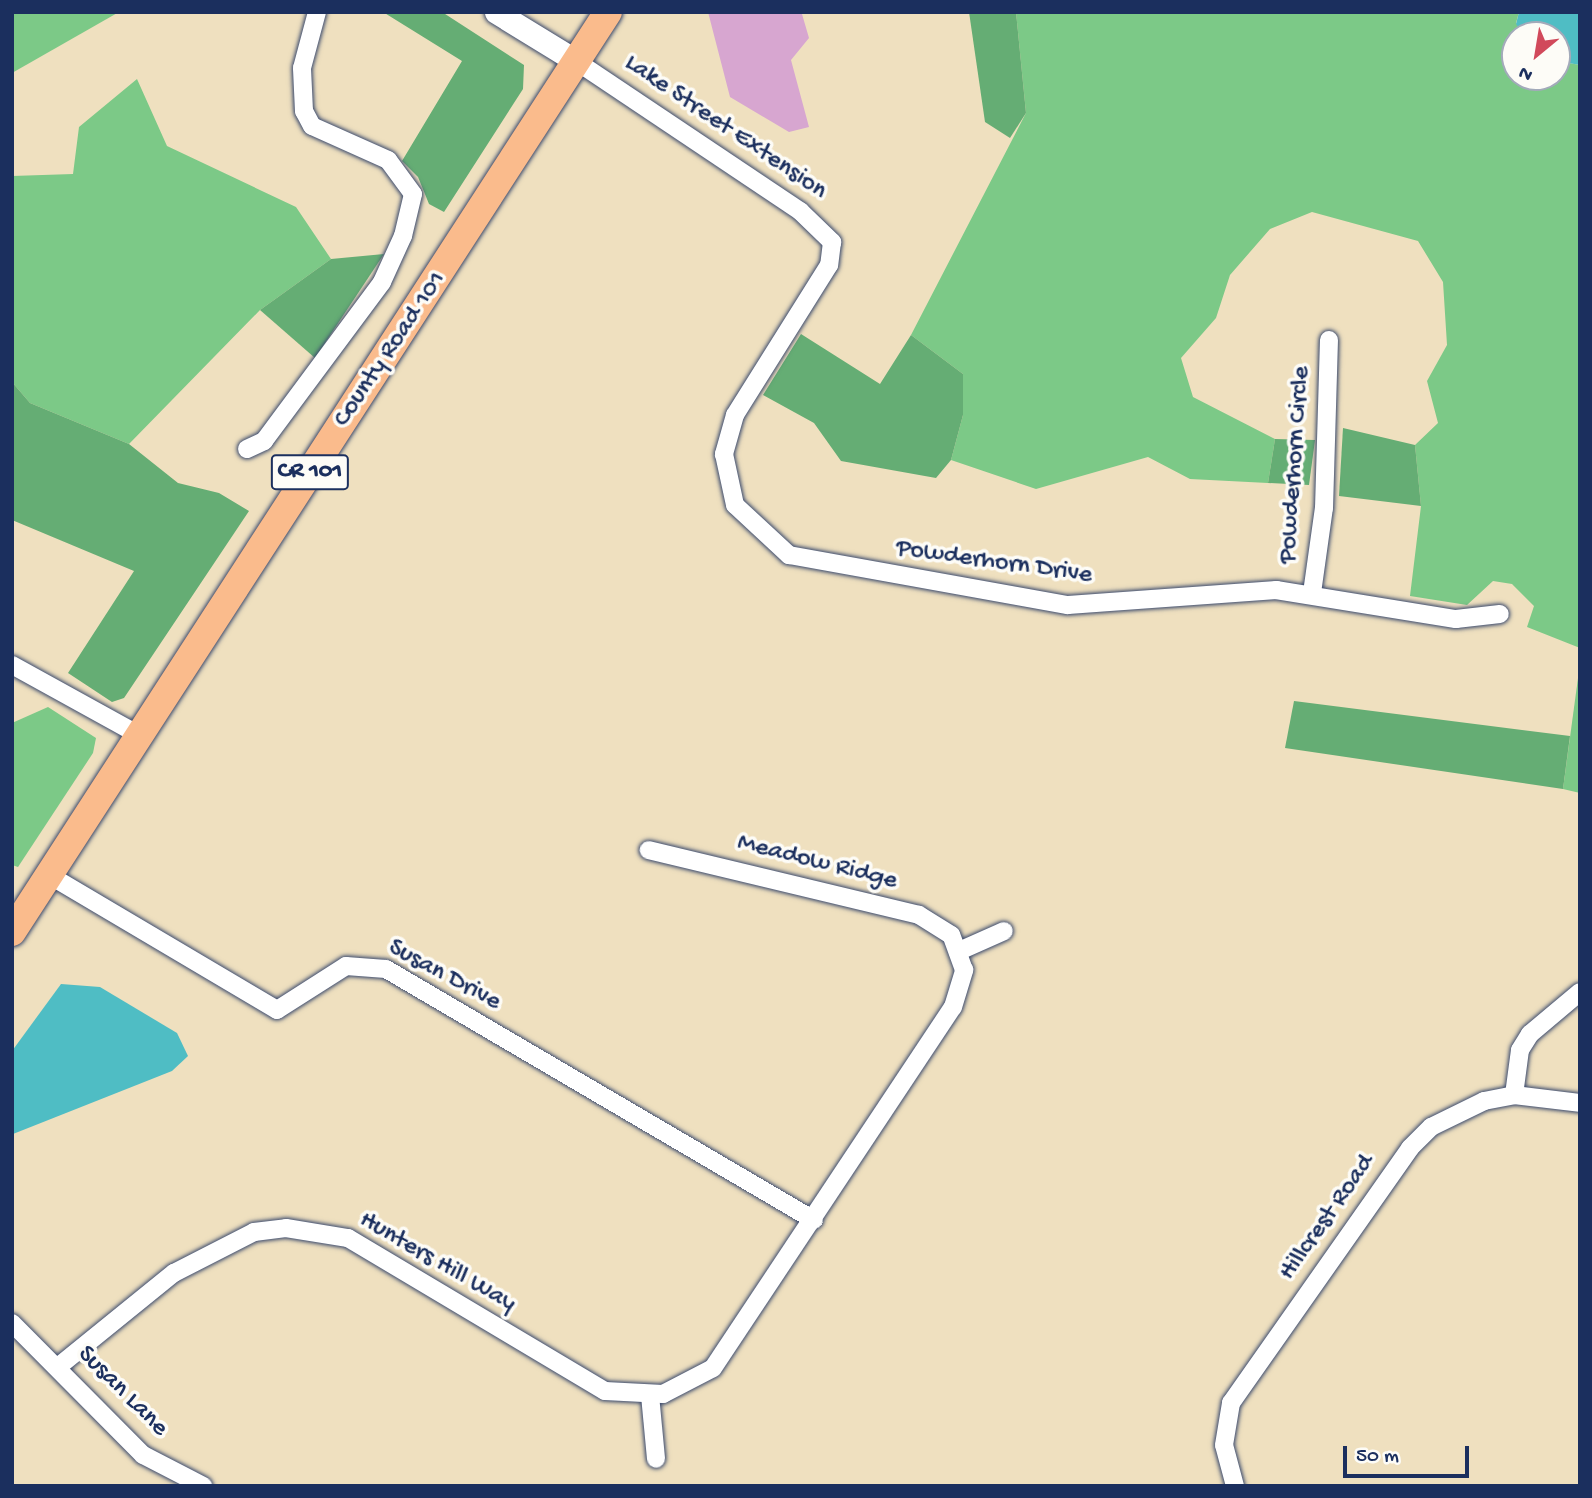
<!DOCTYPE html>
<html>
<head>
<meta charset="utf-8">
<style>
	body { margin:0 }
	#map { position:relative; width:1592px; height:1498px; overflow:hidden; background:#efe0bf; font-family:"Gochi Hand",sans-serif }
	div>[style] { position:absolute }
	.green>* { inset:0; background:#7cc987 }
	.forest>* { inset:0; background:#65ad74 }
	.water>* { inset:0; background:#4fbdc4 }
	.building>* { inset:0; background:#d7a6d0 }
	.roads { filter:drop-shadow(0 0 2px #3b4a6d) drop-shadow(0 0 2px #3b4a6d) }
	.minor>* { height:18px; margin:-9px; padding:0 9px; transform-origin:9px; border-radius:9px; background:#fff }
	.tertiary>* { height:23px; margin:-11.5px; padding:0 11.5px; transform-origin:11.5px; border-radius:11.5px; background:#fff }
	.primary>* { height:28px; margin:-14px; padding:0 14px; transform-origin:14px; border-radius:14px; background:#fabb8c }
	span { translate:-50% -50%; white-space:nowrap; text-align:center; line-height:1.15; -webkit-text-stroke:7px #fdfcf7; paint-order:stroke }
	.shield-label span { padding:2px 5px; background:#fdfcf7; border:2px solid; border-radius:5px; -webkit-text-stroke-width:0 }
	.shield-label { font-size:24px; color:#1b2f5e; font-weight:700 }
	.street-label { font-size:26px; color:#1b2f5e }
	.frame { position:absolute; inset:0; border:14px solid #1b2f5e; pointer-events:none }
	.north { position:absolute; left:1501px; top:21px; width:70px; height:70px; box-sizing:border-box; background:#fdfcf7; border:2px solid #a3aaba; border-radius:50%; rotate:210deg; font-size:19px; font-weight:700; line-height:28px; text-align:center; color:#1b2f5e }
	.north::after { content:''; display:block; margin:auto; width:24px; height:32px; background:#d1495b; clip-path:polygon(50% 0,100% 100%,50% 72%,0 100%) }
	.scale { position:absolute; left:1343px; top:1446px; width:126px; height:32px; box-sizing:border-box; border:4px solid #1b2f5e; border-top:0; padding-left:9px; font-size:21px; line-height:24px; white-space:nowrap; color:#1b2f5e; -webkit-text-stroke:5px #fdfcf7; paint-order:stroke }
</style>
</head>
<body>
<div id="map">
	<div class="green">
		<i style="clip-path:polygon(12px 12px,119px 12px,12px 73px)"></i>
		<i style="clip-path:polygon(1016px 12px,1519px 12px,1516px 23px,1524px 35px,1515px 35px,1515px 77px,1557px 77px,1557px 61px,1580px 65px,1580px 648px,1527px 627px,1534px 606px,1512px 584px,1493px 581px,1467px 605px,1410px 596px,1421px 506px,1415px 445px,1438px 423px,1427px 381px,1447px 345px,1443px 282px,1418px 241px,1312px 212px,1270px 229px,1230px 275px,1216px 318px,1181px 358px,1193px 397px,1275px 439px,1268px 483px,1190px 479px,1148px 457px,1036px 489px,951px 460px,963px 415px,963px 374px,911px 335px,1026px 113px)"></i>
		<i style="clip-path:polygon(137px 79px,167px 146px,296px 207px,331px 259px,260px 310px,129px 444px,30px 403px,12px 382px,12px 176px,73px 174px,79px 127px)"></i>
		<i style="clip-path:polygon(1578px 678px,1580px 679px,1580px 793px,1563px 789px)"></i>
		<i style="clip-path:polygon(48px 707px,96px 738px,93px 753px,18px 867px,12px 865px,12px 723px)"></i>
	</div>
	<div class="forest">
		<i style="clip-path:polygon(383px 12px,442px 12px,524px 65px,523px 89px,444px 212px,429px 204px,418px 177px,402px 161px,462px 61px)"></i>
		<i style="clip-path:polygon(969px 12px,1016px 12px,1026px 113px,1010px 138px,985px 122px)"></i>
		<i style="clip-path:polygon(384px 254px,315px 358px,260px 310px,331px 259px)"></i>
		<i style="clip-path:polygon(801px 334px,880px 384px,911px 335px,963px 374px,963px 415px,951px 460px,936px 478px,841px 461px,814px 423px,763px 395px)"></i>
		<i style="clip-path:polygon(12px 382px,30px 403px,129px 444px,178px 483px,219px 493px,249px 511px,124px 698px,112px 702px,68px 673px,134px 571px,12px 520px)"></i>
		<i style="clip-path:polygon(1343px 428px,1415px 445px,1421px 506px,1339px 496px)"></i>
		<i style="clip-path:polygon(1275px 439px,1315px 440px,1309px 485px,1268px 483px)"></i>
		<i style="clip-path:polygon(1294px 701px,1570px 736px,1563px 789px,1285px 748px)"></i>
	</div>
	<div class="water">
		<i style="clip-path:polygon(1519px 12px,1580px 12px,1580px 65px,1557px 61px,1557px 35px,1524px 35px,1516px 24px)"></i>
		<i style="clip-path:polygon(61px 984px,100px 987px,177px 1033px,188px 1056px,172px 1071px,13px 1134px,12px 1051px)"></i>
	</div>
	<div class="building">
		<i style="clip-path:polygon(708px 12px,802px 14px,809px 38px,791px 60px,809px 127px,789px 132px,730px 97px)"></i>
	</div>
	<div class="roads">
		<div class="minor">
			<i style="left:576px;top:61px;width:270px;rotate:33.8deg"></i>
			<i style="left:800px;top:211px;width:45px;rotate:44.1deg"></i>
			<i style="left:832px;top:242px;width:23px;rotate:97deg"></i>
			<i style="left:829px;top:265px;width:177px;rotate:122.1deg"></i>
			<i style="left:735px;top:415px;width:41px;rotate:105.8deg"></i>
			<i style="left:724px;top:454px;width:52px;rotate:77.8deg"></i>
			<i style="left:735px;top:505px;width:74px;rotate:42.8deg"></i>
			<i style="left:789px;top:555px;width:283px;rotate:10.2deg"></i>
			<i style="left:1068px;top:605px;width:209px;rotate:-4.1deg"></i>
			<i style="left:1276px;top:590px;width:182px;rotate:9.2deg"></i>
			<i style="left:1456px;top:619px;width:44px;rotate:-6.5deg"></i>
			<i style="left:247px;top:449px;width:19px;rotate:-25deg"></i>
			<i style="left:264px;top:441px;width:198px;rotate:-53.4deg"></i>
			<i style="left:382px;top:282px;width:51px;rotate:-65.5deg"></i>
			<i style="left:403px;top:236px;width:43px;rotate:-76.6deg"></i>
			<i style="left:413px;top:194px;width:42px;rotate:-126.3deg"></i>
			<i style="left:388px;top:160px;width:83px;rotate:-155.9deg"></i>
			<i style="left:312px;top:126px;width:17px;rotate:-118deg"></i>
			<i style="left:304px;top:111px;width:43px;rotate:-92.7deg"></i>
			<i style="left:302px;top:68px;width:58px;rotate:-75deg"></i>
			<i style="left:1312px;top:593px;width:86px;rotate:-82deg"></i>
			<i style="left:1324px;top:508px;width:168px;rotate:-88.3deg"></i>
			<i style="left:12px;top:665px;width:143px;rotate:28.9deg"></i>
			<i style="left:49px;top:875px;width:265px;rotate:30.6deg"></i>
			<i style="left:277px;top:1010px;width:82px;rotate:-32.5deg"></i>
			<i style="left:346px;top:966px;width:40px;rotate:4.3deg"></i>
			<i style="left:386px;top:969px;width:496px;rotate:30.4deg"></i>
			<i style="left:959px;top:951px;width:49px;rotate:-24deg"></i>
			<i style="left:1514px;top:1095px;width:45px;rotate:-82.4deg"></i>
			<i style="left:1520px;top:1050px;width:19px;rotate:-58deg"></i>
			<i style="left:1530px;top:1034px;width:65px;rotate:-40deg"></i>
			<i style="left:12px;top:1323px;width:186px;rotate:45.2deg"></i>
			<i style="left:143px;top:1455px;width:68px;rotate:27.3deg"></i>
			<i style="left:59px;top:1366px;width:148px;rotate:-39deg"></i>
			<i style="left:174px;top:1273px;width:90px;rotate:-27.1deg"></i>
			<i style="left:254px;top:1232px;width:32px;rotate:-7deg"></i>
			<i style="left:286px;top:1228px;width:63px;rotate:9.2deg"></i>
			<i style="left:348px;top:1238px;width:299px;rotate:30.8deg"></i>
			<i style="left:605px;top:1391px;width:58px;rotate:3deg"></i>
			<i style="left:663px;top:1394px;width:56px;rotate:-27.5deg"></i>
			<i style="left:713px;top:1368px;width:433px;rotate:-56.4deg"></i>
			<i style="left:953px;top:1007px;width:39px;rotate:-73deg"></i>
			<i style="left:964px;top:970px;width:37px;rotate:-110deg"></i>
			<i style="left:951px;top:935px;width:38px;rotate:-148deg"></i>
			<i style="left:919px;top:915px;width:278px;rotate:-166.5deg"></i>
			<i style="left:650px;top:1395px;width:64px;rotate:84.6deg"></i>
			<i style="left:1235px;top:1486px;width:42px;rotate:-105deg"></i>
			<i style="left:1224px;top:1445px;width:43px;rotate:-80.5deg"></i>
			<i style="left:1231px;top:1403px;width:312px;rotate:-54.9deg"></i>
			<i style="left:1410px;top:1148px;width:30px;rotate:-45deg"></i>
			<i style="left:1431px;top:1127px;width:59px;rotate:-26.1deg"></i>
			<i style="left:1484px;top:1101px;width:31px;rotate:-11deg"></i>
			<i style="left:1514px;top:1095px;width:66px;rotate:6.9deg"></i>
		</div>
		<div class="tertiary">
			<i style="left:496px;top:12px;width:94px;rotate:31.5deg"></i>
		</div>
		<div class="primary">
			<i style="left:12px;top:932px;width:1096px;rotate:-57.06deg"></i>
		</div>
	</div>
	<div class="shield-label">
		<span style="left:310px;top:472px">CR 101</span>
	</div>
	<div class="street-label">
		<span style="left:725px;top:128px;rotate:34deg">Lake Street Extension</span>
		<span style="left:391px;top:350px;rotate:-56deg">County Road 101</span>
		<span style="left:1296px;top:465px;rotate:-86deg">Powderhorn Circle</span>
		<span style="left:994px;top:563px;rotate:8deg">Powderhorn Drive</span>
		<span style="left:817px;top:863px;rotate:14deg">Meadow Ridge</span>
		<span style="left:444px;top:976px;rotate:28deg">Susan Drive</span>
		<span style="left:1328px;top:1218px;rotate:-55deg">Hillcrest Road</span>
		<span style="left:437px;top:1263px;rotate:30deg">Hunters Hill Way</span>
		<span style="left:122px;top:1392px;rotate:45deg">Susan Lane</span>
	</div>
	<div class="frame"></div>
	<div class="north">N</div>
	<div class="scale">50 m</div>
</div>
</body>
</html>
